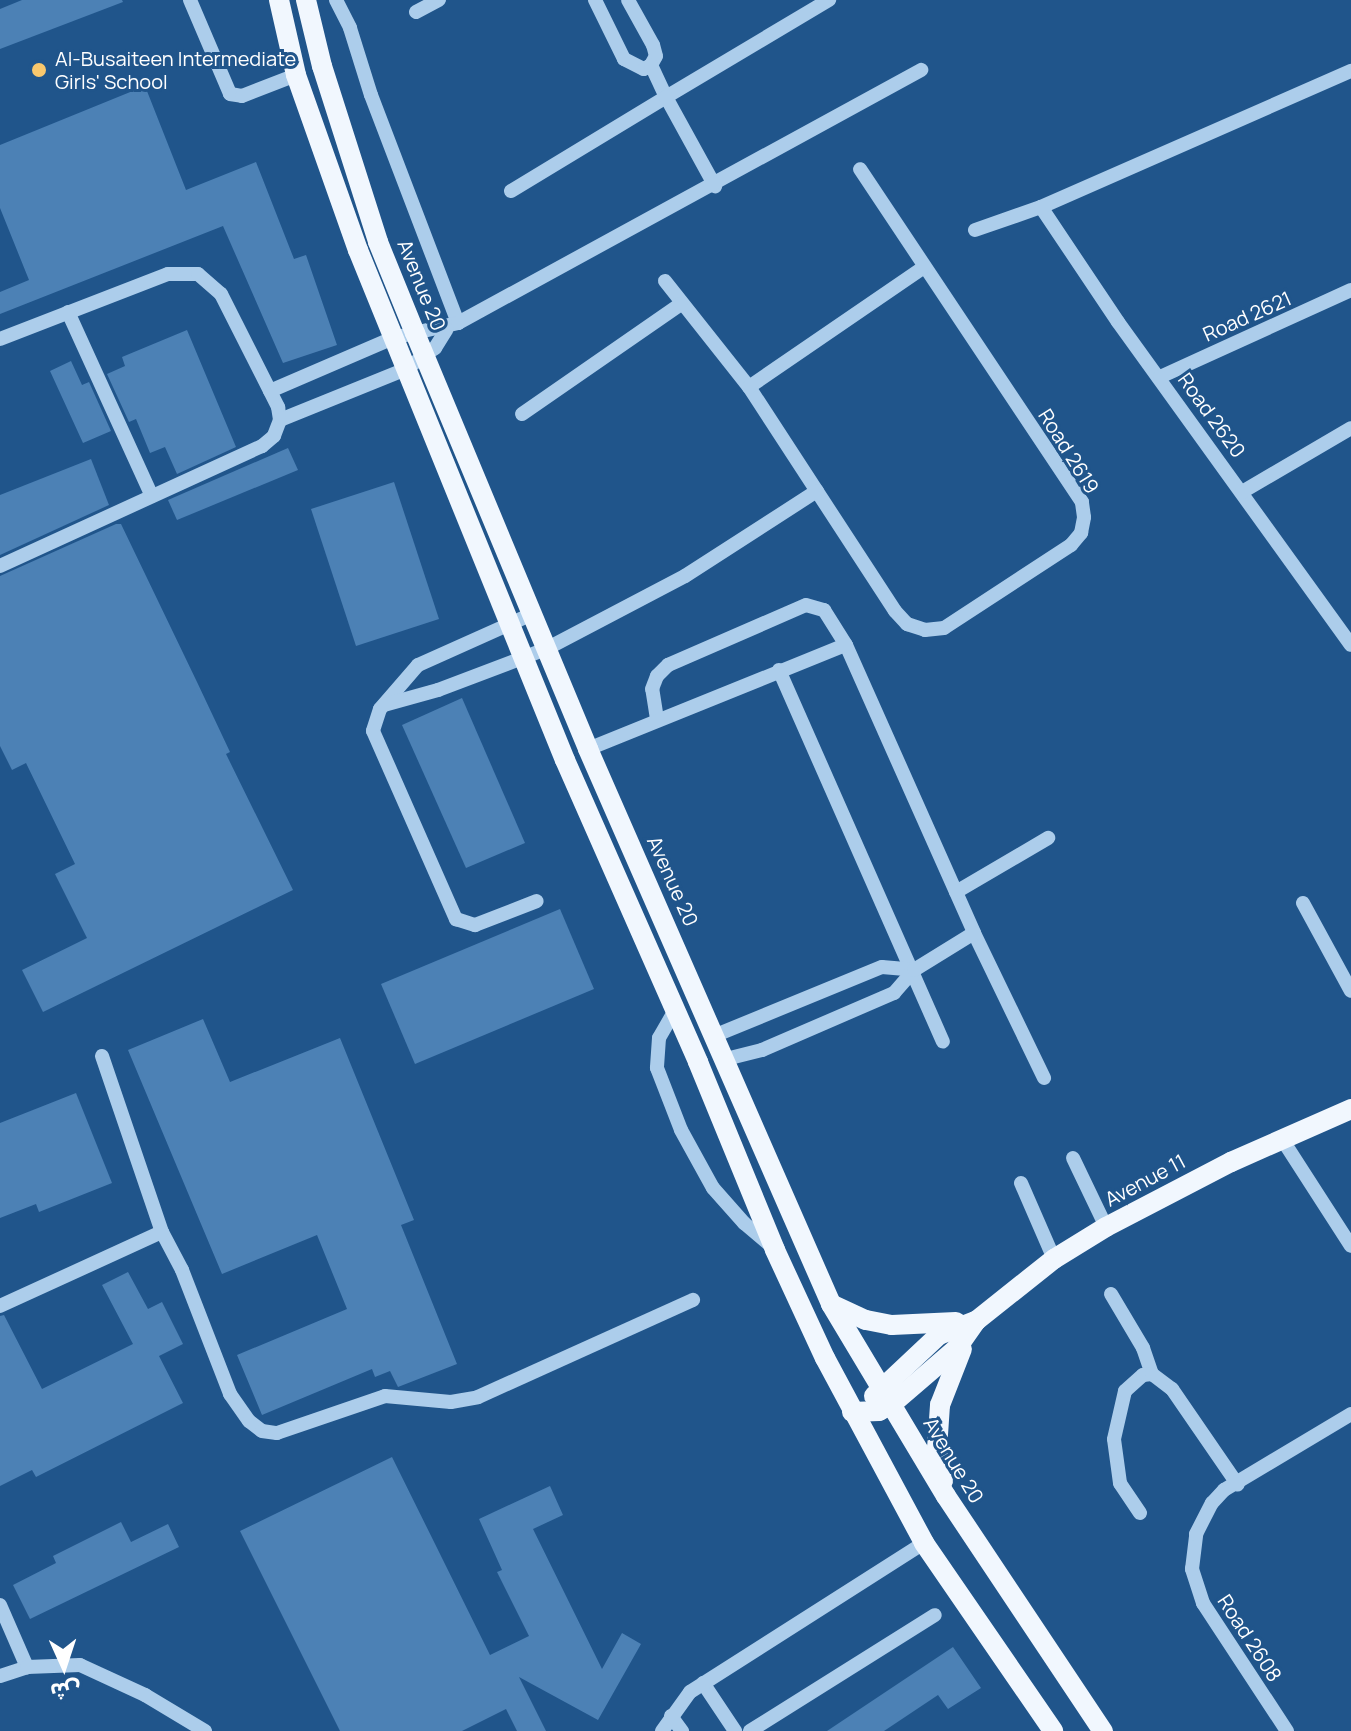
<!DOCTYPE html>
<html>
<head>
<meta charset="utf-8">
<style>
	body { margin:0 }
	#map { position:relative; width:1351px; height:1731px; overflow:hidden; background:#20558b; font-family:Manrope,"Noto Sans Arabic",sans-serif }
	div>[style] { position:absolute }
	.building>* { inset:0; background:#4c81b5 }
	.minor>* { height:14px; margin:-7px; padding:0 7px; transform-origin:7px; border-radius:7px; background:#accdeb }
	.major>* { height:20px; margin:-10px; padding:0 10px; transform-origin:10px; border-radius:10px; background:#f1f7fe }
	.dots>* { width:22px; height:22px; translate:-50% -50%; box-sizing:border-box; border:4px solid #20558b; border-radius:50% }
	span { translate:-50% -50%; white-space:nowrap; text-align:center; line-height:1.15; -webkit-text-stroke:6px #20558b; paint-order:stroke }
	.poi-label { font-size:20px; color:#fff }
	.left { translate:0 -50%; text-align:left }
	.street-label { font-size:20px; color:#fff }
	.north { position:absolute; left:24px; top:1627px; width:80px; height:80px; -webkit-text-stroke:6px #20558b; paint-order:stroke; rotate:177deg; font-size:22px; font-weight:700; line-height:32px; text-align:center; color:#fff }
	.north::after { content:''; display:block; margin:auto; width:28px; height:36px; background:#fff; clip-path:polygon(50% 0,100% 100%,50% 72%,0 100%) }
</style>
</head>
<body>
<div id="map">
	<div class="building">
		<i style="clip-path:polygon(22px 0,122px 0,123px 2px,0 49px,0 9px)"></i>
		<i style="clip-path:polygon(145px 86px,186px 190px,256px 162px,294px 259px,306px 255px,337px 345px,283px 363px,223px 226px,0 314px,0 292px,29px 280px,0 208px,0 145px)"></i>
		<i style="clip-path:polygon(187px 330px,236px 447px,177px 474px,165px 447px,150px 453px,136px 419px,129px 422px,107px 374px,125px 366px,122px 357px)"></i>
		<i style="clip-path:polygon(71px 361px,82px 385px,89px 382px,111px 431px,83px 443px,50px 371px)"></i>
		<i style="clip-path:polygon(288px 448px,298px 470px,177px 520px,168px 500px)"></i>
		<i style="clip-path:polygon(91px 459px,109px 505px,0 555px,0 495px)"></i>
		<i style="clip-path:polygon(394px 482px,439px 619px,356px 646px,311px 509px)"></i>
		<i style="clip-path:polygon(116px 524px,121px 524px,197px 682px,230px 752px,226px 754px,293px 890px,43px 1012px,22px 970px,87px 938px,55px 874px,75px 864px,26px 763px,12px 770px,0 746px,0 576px)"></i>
		<i style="clip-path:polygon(462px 698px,525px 843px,466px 868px,402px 725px)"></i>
		<i style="clip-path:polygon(560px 909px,594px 989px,415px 1064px,381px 984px)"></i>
		<i style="clip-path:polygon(203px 1019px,230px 1082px,340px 1038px,414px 1220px,401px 1225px,457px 1364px,398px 1387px,390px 1371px,375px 1377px,372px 1369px,262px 1415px,237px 1355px,347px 1309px,317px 1235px,222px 1274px,128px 1050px)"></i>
		<i style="clip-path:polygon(76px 1093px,112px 1183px,39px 1212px,36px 1204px,0 1218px,0 1123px)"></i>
		<i style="clip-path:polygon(128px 1272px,148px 1309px,162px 1302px,183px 1344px,159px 1356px,183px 1403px,36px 1477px,32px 1470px,0 1486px,0 1316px,4px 1315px,42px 1389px,133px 1344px,102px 1285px)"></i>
		<i style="clip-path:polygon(392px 1457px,490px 1655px,529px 1636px,497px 1572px,502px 1570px,479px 1519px,550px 1486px,563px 1515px,533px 1529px,602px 1669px,622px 1633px,641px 1644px,598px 1720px,519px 1677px,546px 1731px,517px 1731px,506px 1709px,462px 1731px,340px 1731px,240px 1531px)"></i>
		<i style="clip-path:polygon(121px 1522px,131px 1542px,168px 1524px,179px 1547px,30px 1619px,13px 1585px,56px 1563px,53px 1556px)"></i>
		<i style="clip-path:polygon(953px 1647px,981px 1688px,948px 1709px,938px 1695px,884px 1731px,827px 1731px)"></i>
	</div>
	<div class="minor">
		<i style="left:190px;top:0;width:102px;rotate:66.9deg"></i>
		<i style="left:230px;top:94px;width:12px;rotate:9deg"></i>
		<i style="left:242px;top:96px;width:58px;rotate:-21.3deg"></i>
		<i style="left:336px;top:0;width:31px;rotate:63deg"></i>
		<i style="left:350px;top:28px;width:70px;rotate:72.6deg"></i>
		<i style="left:371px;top:95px;width:244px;rotate:69.1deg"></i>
		<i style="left:595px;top:0;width:66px;rotate:63.8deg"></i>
		<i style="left:624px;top:59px;width:22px;rotate:27deg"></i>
		<i style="left:644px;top:69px;width:8px;rotate:-30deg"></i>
		<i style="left:651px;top:65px;width:10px;rotate:-61deg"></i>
		<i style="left:656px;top:56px;width:11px;rotate:-105deg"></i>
		<i style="left:653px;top:45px;width:51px;rotate:-119.1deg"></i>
		<i style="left:416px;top:12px;width:26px;rotate:-28deg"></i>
		<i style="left:651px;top:65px;width:35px;rotate:65deg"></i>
		<i style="left:666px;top:97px;width:190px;rotate:-30.8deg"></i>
		<i style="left:511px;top:191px;width:181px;rotate:-31.2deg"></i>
		<i style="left:666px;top:97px;width:102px;rotate:61.2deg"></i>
		<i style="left:1041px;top:207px;width:138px;rotate:56.2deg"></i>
		<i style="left:1118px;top:322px;width:398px;rotate:54.2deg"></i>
		<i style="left:975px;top:230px;width:70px;rotate:-19.2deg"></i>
		<i style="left:1041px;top:207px;width:339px;rotate:-23.7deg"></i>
		<i style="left:665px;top:281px;width:135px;rotate:51.6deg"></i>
		<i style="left:749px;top:387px;width:267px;rotate:56.9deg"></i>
		<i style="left:895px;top:611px;width:18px;rotate:47deg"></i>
		<i style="left:907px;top:624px;width:19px;rotate:18deg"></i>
		<i style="left:925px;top:630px;width:19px;rotate:-6deg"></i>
		<i style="left:944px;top:628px;width:152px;rotate:-33.2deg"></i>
		<i style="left:1071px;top:545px;width:16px;rotate:-50deg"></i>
		<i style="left:1081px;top:533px;width:16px;rotate:-79deg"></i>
		<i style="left:1084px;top:517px;width:15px;rotate:-98deg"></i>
		<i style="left:1082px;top:502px;width:400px;rotate:-123.7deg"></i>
		<i style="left:68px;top:312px;width:202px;rotate:65.5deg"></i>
		<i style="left:0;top:339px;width:180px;rotate:-21.2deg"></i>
		<i style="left:168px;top:274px;width:30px"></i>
		<i style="left:198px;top:274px;width:30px;rotate:41deg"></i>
		<i style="left:221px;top:294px;width:127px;rotate:63.2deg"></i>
		<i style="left:278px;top:407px;width:13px;rotate:81deg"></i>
		<i style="left:280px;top:420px;width:17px;rotate:111deg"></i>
		<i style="left:274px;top:436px;width:16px;rotate:140deg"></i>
		<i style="left:262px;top:446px;width:288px;rotate:155.4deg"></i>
		<i style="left:1160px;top:377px;width:210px;rotate:-24.5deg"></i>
		<i style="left:749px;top:387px;width:211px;rotate:-34.4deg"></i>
		<i style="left:270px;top:391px;width:134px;rotate:-23.3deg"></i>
		<i style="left:393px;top:338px;width:67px;rotate:-13deg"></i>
		<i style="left:458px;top:323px;width:528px;rotate:-28.65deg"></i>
		<i style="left:522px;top:414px;width:193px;rotate:-34.7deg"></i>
		<i style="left:280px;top:420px;width:136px;rotate:-22deg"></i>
		<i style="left:406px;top:369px;width:36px;rotate:-36deg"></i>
		<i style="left:435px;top:348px;width:22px;rotate:-58deg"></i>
		<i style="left:1242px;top:492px;width:126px;rotate:-30.4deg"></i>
		<i style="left:532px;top:614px;width:125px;rotate:155.9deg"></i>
		<i style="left:418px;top:665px;width:58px;rotate:130.8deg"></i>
		<i style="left:380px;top:709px;width:23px;rotate:108deg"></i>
		<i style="left:373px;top:731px;width:206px;rotate:66.2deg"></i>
		<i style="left:456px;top:919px;width:20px;rotate:18deg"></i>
		<i style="left:475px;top:925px;width:66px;rotate:-21.2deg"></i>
		<i style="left:779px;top:670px;width:406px;rotate:66.2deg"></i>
		<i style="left:384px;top:705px;width:56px;rotate:-15.5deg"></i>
		<i style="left:438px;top:690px;width:116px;rotate:-20.8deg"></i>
		<i style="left:546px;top:649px;width:157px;rotate:-27.7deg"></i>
		<i style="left:685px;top:576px;width:157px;rotate:-32.8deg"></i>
		<i style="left:657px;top:719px;width:30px;rotate:-99deg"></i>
		<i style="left:652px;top:689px;width:14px;rotate:-69deg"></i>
		<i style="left:657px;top:676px;width:16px;rotate:-45deg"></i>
		<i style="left:668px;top:665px;width:150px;rotate:-23.5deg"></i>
		<i style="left:806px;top:605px;width:19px;rotate:16deg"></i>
		<i style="left:824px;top:610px;width:41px;rotate:57.8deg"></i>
		<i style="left:846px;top:645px;width:315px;rotate:66deg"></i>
		<i style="left:974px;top:933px;width:161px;rotate:64.2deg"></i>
		<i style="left:588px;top:749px;width:278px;rotate:-22deg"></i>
		<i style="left:956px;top:892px;width:107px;rotate:-30.4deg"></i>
		<i style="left:1303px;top:903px;width:100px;rotate:61.4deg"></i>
		<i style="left:674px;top:1012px;width:30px;rotate:120deg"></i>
		<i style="left:659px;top:1038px;width:30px;rotate:94deg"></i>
		<i style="left:657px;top:1068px;width:66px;rotate:68.8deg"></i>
		<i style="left:681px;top:1130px;width:66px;rotate:61.1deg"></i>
		<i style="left:713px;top:1188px;width:47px;rotate:48.5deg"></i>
		<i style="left:744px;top:1223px;width:35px;rotate:40deg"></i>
		<i style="left:716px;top:1035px;width:179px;rotate:-22.3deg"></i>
		<i style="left:882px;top:967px;width:32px;rotate:5deg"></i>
		<i style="left:102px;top:1056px;width:186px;rotate:71.2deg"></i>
		<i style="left:162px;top:1232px;width:43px;rotate:62.2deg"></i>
		<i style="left:182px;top:1270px;width:133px;rotate:68.8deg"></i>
		<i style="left:230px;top:1394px;width:33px;rotate:55deg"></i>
		<i style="left:249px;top:1421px;width:16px;rotate:38deg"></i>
		<i style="left:262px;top:1431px;width:15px;rotate:8deg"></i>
		<i style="left:277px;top:1433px;width:114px;rotate:-18.9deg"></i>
		<i style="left:385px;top:1396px;width:66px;rotate:5.2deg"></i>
		<i style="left:451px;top:1402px;width:27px;rotate:-10deg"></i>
		<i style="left:478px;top:1397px;width:236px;rotate:-24.3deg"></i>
		<i style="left:726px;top:1059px;width:37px;rotate:-14deg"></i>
		<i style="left:762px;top:1050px;width:144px;rotate:-23.4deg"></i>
		<i style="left:894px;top:993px;width:30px;rotate:-49deg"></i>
		<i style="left:914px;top:970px;width:70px;rotate:-31.7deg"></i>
		<i style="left:1282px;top:1139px;width:127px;rotate:57.2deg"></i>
		<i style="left:1073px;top:1158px;width:76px;rotate:64.4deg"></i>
		<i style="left:1021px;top:1183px;width:83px;rotate:66.5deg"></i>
		<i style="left:1111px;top:1294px;width:63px;rotate:59.3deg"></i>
		<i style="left:1143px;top:1348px;width:28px;rotate:71deg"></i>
		<i style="left:0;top:1306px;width:178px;rotate:-24.6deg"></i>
		<i style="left:1140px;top:1513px;width:36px;rotate:-124deg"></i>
		<i style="left:1120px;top:1483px;width:44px;rotate:-97.8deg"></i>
		<i style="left:1114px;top:1439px;width:49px;rotate:-77.1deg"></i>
		<i style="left:1125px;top:1391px;width:24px;rotate:-42deg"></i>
		<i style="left:1143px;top:1375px;width:9px;rotate:-6deg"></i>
		<i style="left:1152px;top:1374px;width:25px;rotate:37deg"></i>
		<i style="left:1172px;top:1389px;width:116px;rotate:55.5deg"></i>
		<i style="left:0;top:1605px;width:68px;rotate:66.5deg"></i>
		<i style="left:0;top:1676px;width:28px;rotate:-18deg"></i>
		<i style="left:27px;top:1667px;width:53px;rotate:-2.2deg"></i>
		<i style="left:80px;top:1665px;width:72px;rotate:24.8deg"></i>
		<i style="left:145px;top:1695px;width:70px;rotate:31deg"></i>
		<i style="left:703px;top:1683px;width:58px;rotate:56.3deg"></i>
		<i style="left:671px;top:1716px;width:19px;rotate:54deg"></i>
		<i style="left:662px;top:1731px;width:48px;rotate:-54.3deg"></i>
		<i style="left:690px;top:1692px;width:277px;rotate:-32.5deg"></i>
		<i style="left:750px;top:1731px;width:218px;rotate:-32.1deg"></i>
		<i style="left:1287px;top:1731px;width:153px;rotate:-123.3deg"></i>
		<i style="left:1203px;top:1603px;width:36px;rotate:-108deg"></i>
		<i style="left:1192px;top:1569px;width:35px;rotate:-83deg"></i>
		<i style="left:1196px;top:1534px;width:35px;rotate:-63deg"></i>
		<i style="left:1212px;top:1503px;width:18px;rotate:-47deg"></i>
		<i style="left:1224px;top:1490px;width:148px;rotate:-30.9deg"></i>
	</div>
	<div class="major">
		<i style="left:279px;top:0;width:77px;rotate:77.2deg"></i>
		<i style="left:296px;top:75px;width:186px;rotate:70.5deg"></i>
		<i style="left:358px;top:250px;width:550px;rotate:67.91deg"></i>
		<i style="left:565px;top:760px;width:330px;rotate:66.2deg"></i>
		<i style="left:698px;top:1062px;width:203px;rotate:67.7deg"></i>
		<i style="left:775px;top:1250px;width:119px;rotate:65.2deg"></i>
		<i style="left:825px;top:1358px;width:210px;rotate:61.8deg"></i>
		<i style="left:924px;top:1543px;width:228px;rotate:55.5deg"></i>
		<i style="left:306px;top:0;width:68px;rotate:76.4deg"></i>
		<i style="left:322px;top:66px;width:185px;rotate:72.3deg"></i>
		<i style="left:378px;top:242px;width:98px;rotate:67.9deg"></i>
		<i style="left:415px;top:333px;width:451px;rotate:67.4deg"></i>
		<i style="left:588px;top:749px;width:606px;rotate:66.35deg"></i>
		<i style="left:831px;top:1304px;width:224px;rotate:59.1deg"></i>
		<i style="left:946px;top:1496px;width:283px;rotate:56.3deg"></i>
		<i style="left:831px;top:1304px;width:38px;rotate:25deg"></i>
		<i style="left:866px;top:1320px;width:26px;rotate:11deg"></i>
		<i style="left:892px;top:1325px;width:64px;rotate:-2.7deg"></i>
		<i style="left:874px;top:1396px;width:89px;rotate:-43.2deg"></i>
		<i style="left:939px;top:1335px;width:40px;rotate:-21deg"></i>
		<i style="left:852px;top:1412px;width:27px;rotate:-2deg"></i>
		<i style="left:879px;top:1411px;width:15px;rotate:-28deg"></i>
		<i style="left:892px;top:1404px;width:86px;rotate:-40.7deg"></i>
		<i style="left:957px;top:1348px;width:33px;rotate:-55deg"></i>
		<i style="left:976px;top:1321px;width:100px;rotate:-38.5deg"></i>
		<i style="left:1054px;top:1259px;width:61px;rotate:-31.6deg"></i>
		<i style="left:1106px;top:1227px;width:141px;rotate:-27.5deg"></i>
		<i style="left:1231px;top:1162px;width:131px;rotate:-23.8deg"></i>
		<i style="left:943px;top:1481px;width:33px;rotate:-101deg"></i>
		<i style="left:937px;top:1449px;width:44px;rotate:-86.1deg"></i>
		<i style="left:940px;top:1405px;width:60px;rotate:-68.6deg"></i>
	</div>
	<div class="dots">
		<i style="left:39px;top:70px;background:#f9c86d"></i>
	</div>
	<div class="poi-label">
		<span class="left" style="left:55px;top:70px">Al-Busaiteen Intermediate<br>Girls' School</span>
	</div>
	<div class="street-label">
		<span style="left:422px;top:285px;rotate:68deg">Avenue 20</span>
		<span style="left:1247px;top:316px;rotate:-24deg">Road 2621</span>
		<span style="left:1212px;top:415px;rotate:54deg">Road 2620</span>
		<span style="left:1069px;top:451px;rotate:58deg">Road 2619</span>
		<span style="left:673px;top:881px;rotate:66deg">Avenue 20</span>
		<span style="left:1145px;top:1180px;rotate:-28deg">Avenue 11</span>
		<span style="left:954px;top:1460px;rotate:59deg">Avenue 20</span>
		<span style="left:1250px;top:1638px;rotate:57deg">Road 2608</span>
	</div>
	<div class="north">ش</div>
</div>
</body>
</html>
